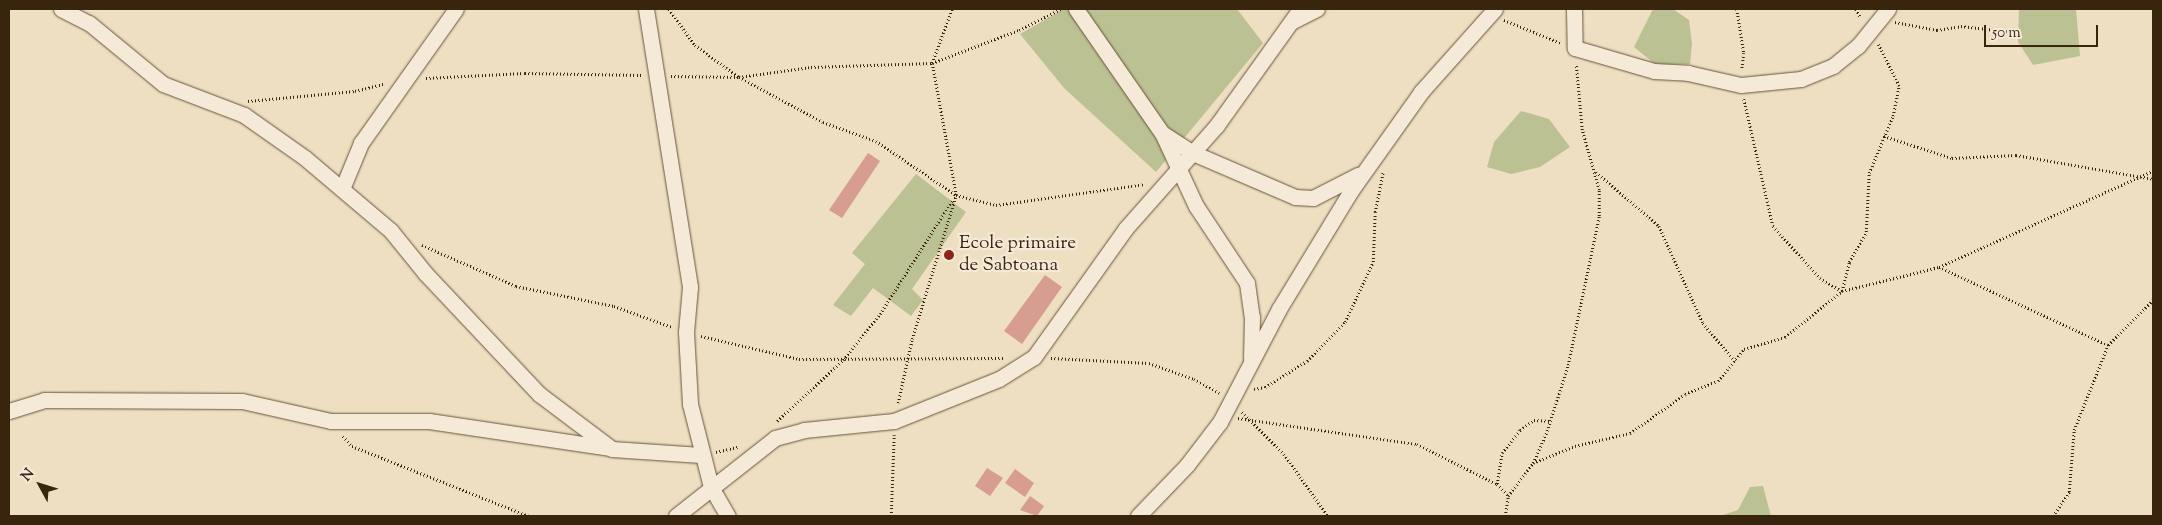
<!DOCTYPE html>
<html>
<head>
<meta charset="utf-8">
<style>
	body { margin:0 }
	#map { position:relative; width:2162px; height:525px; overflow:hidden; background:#efdfc2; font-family:"Sorts Mill Goudy",serif }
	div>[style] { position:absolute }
	.green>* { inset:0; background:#bbc192 }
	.building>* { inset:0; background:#d69d90 }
	.path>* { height:2.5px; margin-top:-1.25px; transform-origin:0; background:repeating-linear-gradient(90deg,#39240d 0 1px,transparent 0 3.5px) }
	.roads { filter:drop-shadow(0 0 1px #66533a) drop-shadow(0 0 1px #66533a) }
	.minor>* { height:15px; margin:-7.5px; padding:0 7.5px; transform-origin:7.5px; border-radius:7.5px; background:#f5ead7 }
	.dots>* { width:14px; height:14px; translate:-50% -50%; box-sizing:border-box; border:2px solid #f5ead7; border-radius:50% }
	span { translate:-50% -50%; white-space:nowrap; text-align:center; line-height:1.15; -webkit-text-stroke:4.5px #f5ead7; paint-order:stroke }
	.poi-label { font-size:19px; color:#39240d }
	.left { translate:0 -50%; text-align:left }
	.frame { position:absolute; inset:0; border:10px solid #39240d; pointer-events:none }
	.north { position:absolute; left:15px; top:460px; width:50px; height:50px; -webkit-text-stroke:4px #f5ead7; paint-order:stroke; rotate:309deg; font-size:14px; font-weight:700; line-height:20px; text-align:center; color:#39240d }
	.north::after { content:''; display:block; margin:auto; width:18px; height:22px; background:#39240d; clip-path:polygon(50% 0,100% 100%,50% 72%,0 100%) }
	.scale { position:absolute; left:1984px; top:25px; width:114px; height:22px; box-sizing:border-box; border:2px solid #39240d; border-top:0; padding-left:6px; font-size:15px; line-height:18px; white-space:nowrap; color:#39240d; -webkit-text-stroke:4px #f5ead7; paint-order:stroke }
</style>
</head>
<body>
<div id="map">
	<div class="green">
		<i style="clip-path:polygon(1064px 9px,1237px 9px,1263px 43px,1156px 172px,1064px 88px,1020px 34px)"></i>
		<i style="clip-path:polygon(1653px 9px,1673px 9px,1689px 20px,1692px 44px,1690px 64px,1656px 65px,1634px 47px)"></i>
		<i style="clip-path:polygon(2019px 9px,2076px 9px,2080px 56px,2033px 65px,2018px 42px)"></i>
		<i style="clip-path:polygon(1521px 111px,1549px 119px,1570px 147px,1540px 167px,1511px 174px,1487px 167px,1494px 142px)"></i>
		<i style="clip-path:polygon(916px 174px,966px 212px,912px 289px,923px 300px,911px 316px,873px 288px,851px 316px,833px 305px,865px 264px,852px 253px)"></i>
		<i style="clip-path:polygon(1763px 486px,1771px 516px,1720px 516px,1738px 510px,1750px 487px)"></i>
	</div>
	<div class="building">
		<i style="clip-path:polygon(868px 153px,880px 161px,842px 218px,829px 210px)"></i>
		<i style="clip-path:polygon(1045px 275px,1062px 287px,1022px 344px,1004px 331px)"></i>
		<i style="clip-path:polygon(987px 468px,1003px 478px,990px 496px,975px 486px)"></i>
		<i style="clip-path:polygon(1015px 469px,1034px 483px,1025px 497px,1005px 483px)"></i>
		<i style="clip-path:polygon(1030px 496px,1044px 506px,1037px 516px,1020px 510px)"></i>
	</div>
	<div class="path">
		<i style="left:669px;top:9px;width:44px;rotate:54.2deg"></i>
		<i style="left:695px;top:45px;width:54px;rotate:36deg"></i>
		<i style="left:739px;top:77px;width:95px;rotate:28.2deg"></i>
		<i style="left:823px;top:122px;width:56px;rotate:19.7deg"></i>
		<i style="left:876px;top:141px;width:97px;rotate:34deg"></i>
		<i style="left:956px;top:195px;width:41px;rotate:14deg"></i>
		<i style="left:996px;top:205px;width:150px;rotate:-8deg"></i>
		<i style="left:1737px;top:9px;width:45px;rotate:81deg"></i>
		<i style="left:1744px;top:53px;width:17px;rotate:97deg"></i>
		<i style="left:1856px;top:9px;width:10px;rotate:61deg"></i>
		<i style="left:1504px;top:20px;width:61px;rotate:22deg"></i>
		<i style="left:1895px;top:22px;width:43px;rotate:10.8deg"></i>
		<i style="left:1937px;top:30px;width:24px;rotate:-9deg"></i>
		<i style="left:1961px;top:26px;width:52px;rotate:6.6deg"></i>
		<i style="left:671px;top:76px;width:68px;rotate:0.8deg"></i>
		<i style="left:739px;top:77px;width:73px;rotate:-7.9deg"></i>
		<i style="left:811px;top:67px;width:121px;rotate:-1.9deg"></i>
		<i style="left:932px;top:63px;width:93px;rotate:-20.8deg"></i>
		<i style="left:1019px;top:30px;width:47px;rotate:-26.6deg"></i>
		<i style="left:426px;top:78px;width:99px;rotate:-2.9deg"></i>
		<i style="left:525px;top:73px;width:118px;rotate:1deg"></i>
		<i style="left:1744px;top:99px;width:130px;rotate:77.1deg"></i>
		<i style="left:1773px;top:226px;width:70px;rotate:47.9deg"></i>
		<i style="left:1820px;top:278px;width:26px;rotate:31deg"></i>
		<i style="left:1842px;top:291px;width:30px;rotate:-76deg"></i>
		<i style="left:1849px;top:262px;width:34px;rotate:-60deg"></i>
		<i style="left:1866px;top:232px;width:59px;rotate:-87.1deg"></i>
		<i style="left:1869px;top:173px;width:62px;rotate:-67.2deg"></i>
		<i style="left:1893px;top:116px;width:31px;rotate:-79deg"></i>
		<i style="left:1899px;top:86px;width:47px;rotate:-116.6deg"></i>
		<i style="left:248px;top:101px;width:107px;rotate:-5.3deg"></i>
		<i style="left:355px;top:91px;width:30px;rotate:-14deg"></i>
		<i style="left:1884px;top:136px;width:71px;rotate:17.9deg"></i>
		<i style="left:1952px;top:158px;width:64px;rotate:-2.7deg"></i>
		<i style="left:2016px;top:155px;width:139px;rotate:9.9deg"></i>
		<i style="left:1596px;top:172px;width:83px;rotate:40.6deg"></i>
		<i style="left:1659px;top:226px;width:107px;rotate:65.6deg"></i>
		<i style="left:1703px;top:323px;width:50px;rotate:49.9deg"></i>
		<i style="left:422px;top:245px;width:103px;rotate:23.6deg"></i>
		<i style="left:516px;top:286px;width:100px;rotate:11.5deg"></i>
		<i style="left:614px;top:306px;width:62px;rotate:19.9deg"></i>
		<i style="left:1939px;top:267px;width:186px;rotate:24.8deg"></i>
		<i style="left:701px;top:336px;width:101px;rotate:13.2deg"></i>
		<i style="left:799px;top:359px;width:204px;rotate:-0.3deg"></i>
		<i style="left:1051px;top:358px;width:98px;rotate:2.9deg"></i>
		<i style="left:1149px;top:363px;width:48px;rotate:19.6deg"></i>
		<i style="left:1194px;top:379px;width:29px;rotate:29deg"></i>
		<i style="left:1254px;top:389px;width:11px;rotate:-10deg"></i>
		<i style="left:1265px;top:387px;width:49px;rotate:-31.8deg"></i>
		<i style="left:1307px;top:361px;width:54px;rotate:-45.7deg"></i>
		<i style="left:1345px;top:322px;width:66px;rotate:-65deg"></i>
		<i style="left:1373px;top:262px;width:50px;rotate:-87.7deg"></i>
		<i style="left:1375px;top:212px;width:41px;rotate:-78.7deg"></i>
		<i style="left:898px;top:403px;width:66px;rotate:-77.7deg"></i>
		<i style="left:912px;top:339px;width:151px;rotate:-73deg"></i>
		<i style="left:956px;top:195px;width:134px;rotate:-100.3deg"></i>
		<i style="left:932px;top:63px;width:58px;rotate:-69.7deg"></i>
		<i style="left:1242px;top:412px;width:59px;rotate:45deg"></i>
		<i style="left:1284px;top:454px;width:76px;rotate:54.6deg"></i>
		<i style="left:1238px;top:418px;width:181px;rotate:8.3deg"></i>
		<i style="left:1417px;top:444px;width:89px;rotate:26.6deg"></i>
		<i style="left:1497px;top:484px;width:16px;rotate:45deg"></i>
		<i style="left:777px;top:421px;width:90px;rotate:-42.7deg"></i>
		<i style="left:843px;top:360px;width:59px;rotate:-51.2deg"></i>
		<i style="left:880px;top:314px;width:136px;rotate:-57.6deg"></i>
		<i style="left:343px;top:436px;width:13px;rotate:48deg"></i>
		<i style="left:352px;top:446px;width:190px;rotate:21.6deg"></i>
		<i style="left:716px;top:452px;width:22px;rotate:-13deg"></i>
		<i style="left:1533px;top:463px;width:45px;rotate:-22deg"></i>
		<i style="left:1575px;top:446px;width:57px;rotate:-13.3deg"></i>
		<i style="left:1630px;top:433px;width:67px;rotate:-35.3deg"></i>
		<i style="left:1685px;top:394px;width:35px;rotate:-22deg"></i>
		<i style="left:1718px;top:381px;width:41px;rotate:-50.9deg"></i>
		<i style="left:1744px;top:349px;width:43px;rotate:-16.3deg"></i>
		<i style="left:1785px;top:337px;width:73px;rotate:-38.9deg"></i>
		<i style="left:1842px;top:291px;width:100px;rotate:-13.9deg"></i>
		<i style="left:1939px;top:267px;width:235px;rotate:-24.2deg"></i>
		<i style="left:1497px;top:484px;width:31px;rotate:-81deg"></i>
		<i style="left:1502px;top:453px;width:29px;rotate:-52deg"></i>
		<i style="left:1520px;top:430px;width:17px;rotate:-36deg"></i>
		<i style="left:1534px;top:420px;width:17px;rotate:3deg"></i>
		<i style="left:891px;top:516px;width:81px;rotate:-87.9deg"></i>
		<i style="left:1505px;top:516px;width:20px;rotate:-81deg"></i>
		<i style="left:1508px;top:496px;width:41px;rotate:-52.9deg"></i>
		<i style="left:1533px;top:463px;width:35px;rotate:-66deg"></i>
		<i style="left:1547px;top:431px;width:69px;rotate:-72.3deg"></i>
		<i style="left:1568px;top:365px;width:152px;rotate:-78.2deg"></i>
		<i style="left:1599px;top:216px;width:26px;rotate:-90deg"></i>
		<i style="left:1599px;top:190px;width:62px;rotate:-105.8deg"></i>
		<i style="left:1582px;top:130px;width:66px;rotate:-95.2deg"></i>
		<i style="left:2053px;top:516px;width:29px;rotate:-56deg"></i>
		<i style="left:2069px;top:492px;width:62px;rotate:-85.4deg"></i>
		<i style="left:2074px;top:430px;width:92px;rotate:-68.2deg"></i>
		<i style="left:2108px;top:345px;width:64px;rotate:-45deg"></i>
	</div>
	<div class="roads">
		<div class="minor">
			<i style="left:61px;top:9px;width:31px;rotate:27deg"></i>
			<i style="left:89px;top:23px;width:96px;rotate:39.5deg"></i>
			<i style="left:163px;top:84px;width:87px;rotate:20.9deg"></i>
			<i style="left:244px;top:115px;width:75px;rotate:35.2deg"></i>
			<i style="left:305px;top:158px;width:113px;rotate:40.3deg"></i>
			<i style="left:391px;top:231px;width:55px;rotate:50.9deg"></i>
			<i style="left:426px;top:274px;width:165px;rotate:46.7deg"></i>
			<i style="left:539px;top:394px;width:91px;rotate:37deg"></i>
			<i style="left:612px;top:449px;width:89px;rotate:3.9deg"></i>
			<i style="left:646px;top:9px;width:281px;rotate:81deg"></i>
			<i style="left:690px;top:287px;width:45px;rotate:95.1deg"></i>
			<i style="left:686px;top:332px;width:72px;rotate:86.8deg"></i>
			<i style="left:690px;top:404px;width:86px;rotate:75.8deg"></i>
			<i style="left:711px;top:487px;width:34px;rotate:60deg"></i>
			<i style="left:1076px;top:9px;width:151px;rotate:55.3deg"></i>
			<i style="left:1162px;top:133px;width:37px;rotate:33deg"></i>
			<i style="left:1193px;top:153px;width:111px;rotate:23.3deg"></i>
			<i style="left:1295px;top:197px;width:18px;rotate:3deg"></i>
			<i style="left:1313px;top:198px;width:51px;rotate:-27.1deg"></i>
			<i style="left:1574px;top:9px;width:39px;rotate:89deg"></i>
			<i style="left:1575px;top:48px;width:82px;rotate:16.2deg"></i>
			<i style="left:1654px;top:71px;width:34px;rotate:3deg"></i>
			<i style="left:1688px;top:73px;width:54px;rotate:12.8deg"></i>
			<i style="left:1741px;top:85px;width:60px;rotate:-5.7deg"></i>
			<i style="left:1801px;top:79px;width:35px;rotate:-22deg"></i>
			<i style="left:1833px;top:66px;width:32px;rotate:-39deg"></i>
			<i style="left:1858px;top:46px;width:48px;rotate:-51deg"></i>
			<i style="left:1293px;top:21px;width:27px;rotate:-27deg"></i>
			<i style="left:1163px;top:135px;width:78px;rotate:65.1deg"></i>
			<i style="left:1196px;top:206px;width:92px;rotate:56.5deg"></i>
			<i style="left:1247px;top:283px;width:34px;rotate:82deg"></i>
			<i style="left:1252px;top:317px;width:41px;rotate:91.4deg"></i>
			<i style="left:342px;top:189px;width:50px;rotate:-67.6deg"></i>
			<i style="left:361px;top:143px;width:164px;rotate:-54.7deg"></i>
			<i style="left:9px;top:411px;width:37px;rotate:-17deg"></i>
			<i style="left:44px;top:400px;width:198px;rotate:0.3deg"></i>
			<i style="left:242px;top:401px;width:91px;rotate:12.7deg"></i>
			<i style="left:331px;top:421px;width:98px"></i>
			<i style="left:429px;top:421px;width:182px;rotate:8.5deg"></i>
			<i style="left:676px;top:516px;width:126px;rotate:-38.2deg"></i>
			<i style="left:775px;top:438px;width:30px;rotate:-15deg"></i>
			<i style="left:804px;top:430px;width:90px;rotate:-5.7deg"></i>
			<i style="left:894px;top:421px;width:113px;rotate:-21.8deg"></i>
			<i style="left:999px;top:379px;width:41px;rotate:-32.2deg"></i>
			<i style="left:1034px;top:357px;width:158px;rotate:-54.5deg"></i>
			<i style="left:1126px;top:228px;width:137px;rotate:-48.5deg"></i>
			<i style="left:1217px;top:125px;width:143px;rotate:-54.4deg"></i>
			<i style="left:1138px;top:516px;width:71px;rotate:-46.1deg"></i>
			<i style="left:1187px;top:465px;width:54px;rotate:-52.5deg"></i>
			<i style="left:1220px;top:422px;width:127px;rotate:-62.4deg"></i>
			<i style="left:1279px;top:309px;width:137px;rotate:-58.7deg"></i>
			<i style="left:1350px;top:192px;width:123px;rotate:-54.6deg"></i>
			<i style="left:1421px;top:92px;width:111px;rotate:-48.3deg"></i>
		</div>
	</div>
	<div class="dots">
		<i style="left:949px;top:255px;background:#8f2418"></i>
	</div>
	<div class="poi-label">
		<span class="left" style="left:959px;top:255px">Ecole primaire<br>de Sabtoana</span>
	</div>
	<div class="frame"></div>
	<div class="north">N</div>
	<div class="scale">50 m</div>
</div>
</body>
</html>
